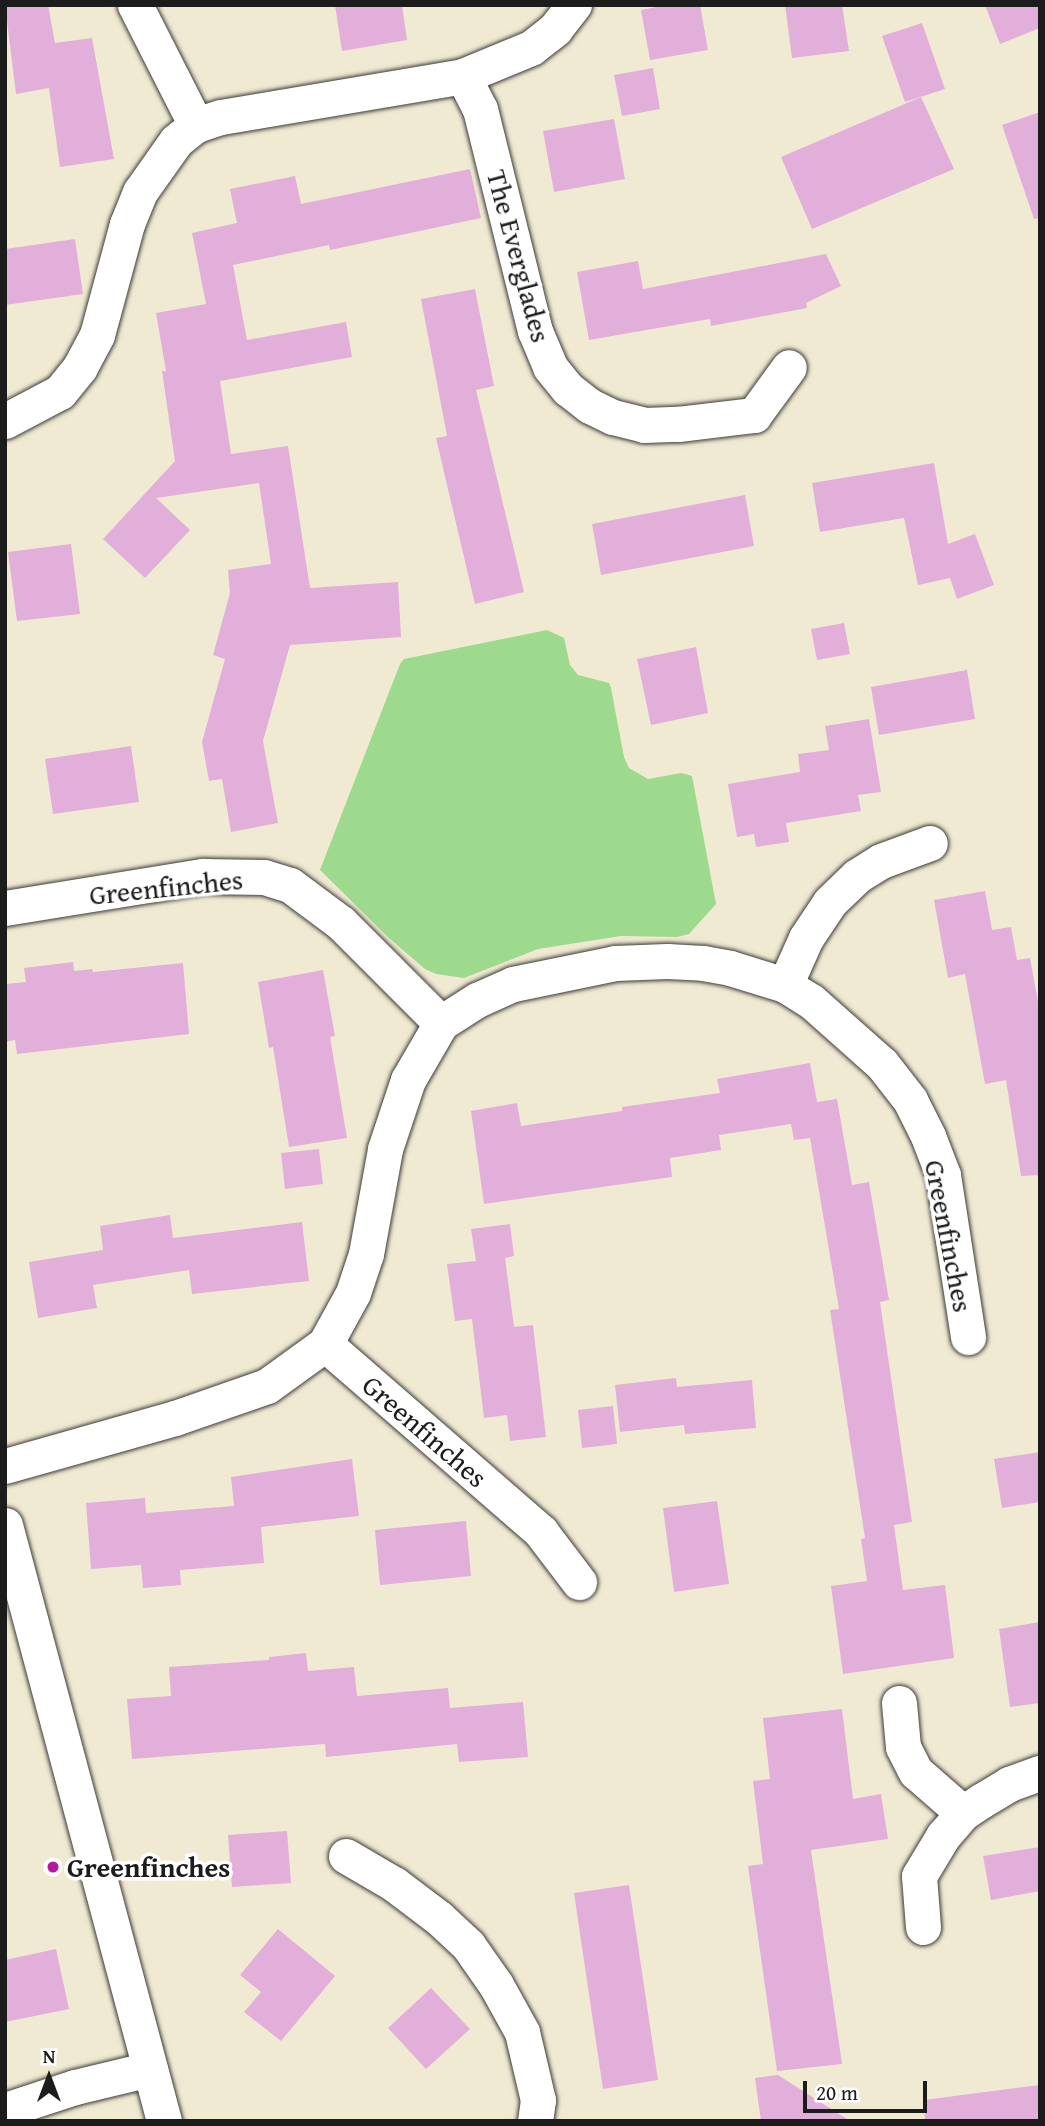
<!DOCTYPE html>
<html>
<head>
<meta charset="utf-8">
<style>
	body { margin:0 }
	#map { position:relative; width:1045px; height:2126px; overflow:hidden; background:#f1ead3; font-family:"Gentium Book Plus",serif }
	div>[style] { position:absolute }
	.green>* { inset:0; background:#9dda8e }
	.building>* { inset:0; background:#e2afdb }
	.roads { filter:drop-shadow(0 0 2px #3c3b37) drop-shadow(0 0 2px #3c3b37) }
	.minor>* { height:35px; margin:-17.5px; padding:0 17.5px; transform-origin:17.5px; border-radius:17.5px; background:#fff }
	.dots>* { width:19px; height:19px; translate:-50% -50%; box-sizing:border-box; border:4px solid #fff; border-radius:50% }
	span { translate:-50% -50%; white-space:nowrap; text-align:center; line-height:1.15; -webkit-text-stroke:7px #fff; paint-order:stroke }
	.street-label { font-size:28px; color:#1c1c1c }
	.poi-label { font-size:28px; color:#1c1c1c; font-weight:700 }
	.left { translate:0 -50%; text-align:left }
	.frame { position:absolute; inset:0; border:7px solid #1c1c1c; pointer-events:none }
	.north { position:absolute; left:14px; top:2042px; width:70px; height:70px; -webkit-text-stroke:5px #fff; paint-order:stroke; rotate:0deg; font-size:19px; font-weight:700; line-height:28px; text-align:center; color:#1c1c1c }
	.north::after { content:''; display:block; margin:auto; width:24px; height:32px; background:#1c1c1c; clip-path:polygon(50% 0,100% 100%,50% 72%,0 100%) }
	.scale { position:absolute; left:803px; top:2081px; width:124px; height:32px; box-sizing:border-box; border:4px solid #1c1c1c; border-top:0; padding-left:9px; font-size:21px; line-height:24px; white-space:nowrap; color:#1c1c1c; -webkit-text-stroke:5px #fff; paint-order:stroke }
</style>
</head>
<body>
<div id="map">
	<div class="green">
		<i style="clip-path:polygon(547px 630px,564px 638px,570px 665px,578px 675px,609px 683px,611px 688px,624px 757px,629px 768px,648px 779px,681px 773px,692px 776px,716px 904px,689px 934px,677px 937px,621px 936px,538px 949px,464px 978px,436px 974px,425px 969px,389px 938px,320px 870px,400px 664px,404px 659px)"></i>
	</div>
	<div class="building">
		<i style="clip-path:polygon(5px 5px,48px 5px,55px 43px,92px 38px,114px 159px,60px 167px,49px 88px,16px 94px)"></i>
		<i style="clip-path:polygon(335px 5px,402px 5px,407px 40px,342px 51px)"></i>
		<i style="clip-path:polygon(667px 5px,700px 5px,708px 50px,650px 60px,641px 10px)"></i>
		<i style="clip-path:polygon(785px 5px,842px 5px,849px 51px,792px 58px)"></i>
		<i style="clip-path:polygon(985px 5px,1040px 5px,1040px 28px,1000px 44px)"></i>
		<i style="clip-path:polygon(922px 23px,945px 89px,905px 102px,882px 36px)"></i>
		<i style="clip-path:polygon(653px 68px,660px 109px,622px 116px,614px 75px)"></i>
		<i style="clip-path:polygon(921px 97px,954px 169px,812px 229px,781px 157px)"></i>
		<i style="clip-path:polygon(1040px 112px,1040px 218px,1034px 219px,1002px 125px)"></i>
		<i style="clip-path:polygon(614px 119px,625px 179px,554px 192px,543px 131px)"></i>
		<i style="clip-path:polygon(470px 169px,481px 218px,330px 250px,329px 245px,233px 265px,247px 340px,346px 322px,352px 357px,220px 381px,231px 454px,288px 446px,310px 588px,398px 582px,401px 637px,290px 645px,263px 741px,278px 823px,231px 832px,222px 779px,209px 781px,202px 742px,225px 659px,213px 655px,230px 593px,228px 570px,271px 564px,259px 483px,156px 498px,190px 530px,145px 578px,103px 539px,175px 461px,162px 371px,166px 371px,156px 313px,206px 304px,192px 233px,237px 223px,230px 189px,295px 176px,301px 204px)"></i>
		<i style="clip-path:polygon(75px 239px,83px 294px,5px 305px,5px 249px)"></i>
		<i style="clip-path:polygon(826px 254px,841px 286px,806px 303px,807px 308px,711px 326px,710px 319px,589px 340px,577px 272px,638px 261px,643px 289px)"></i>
		<i style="clip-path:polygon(475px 289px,494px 386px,476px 390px,524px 592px,475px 604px,436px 438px,447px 436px,421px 299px)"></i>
		<i style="clip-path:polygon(934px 463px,948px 544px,975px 534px,994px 585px,957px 599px,950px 578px,918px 585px,904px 518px,820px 532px,812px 483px)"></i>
		<i style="clip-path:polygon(745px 495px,754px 546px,601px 575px,592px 524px)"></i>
		<i style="clip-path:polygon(71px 544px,80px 614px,17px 621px,8px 552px)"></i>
		<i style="clip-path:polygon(844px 623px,850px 654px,817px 660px,811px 629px)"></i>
		<i style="clip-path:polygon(696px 647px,708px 713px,651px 725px,637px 659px)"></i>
		<i style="clip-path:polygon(967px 670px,975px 719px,879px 735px,871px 687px)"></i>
		<i style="clip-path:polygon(869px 719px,881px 792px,858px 795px,861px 811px,786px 823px,789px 842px,756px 847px,754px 834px,737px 837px,728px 784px,800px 772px,798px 754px,829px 750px,825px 726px)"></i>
		<i style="clip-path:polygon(131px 746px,139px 802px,53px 814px,45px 759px)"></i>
		<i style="clip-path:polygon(985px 891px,992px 930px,1011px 927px,1017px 960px,1030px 958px,1040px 1013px,1040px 1175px,1021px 1176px,1006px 1080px,985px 1084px,965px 974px,948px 978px,934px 900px)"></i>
		<i style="clip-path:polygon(73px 962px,74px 971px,92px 969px,93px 972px,183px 963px,189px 1034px,17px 1054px,15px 1040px,5px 1042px,5px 984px,26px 982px,24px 968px)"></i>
		<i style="clip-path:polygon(323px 970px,335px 1036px,330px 1037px,347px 1138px,289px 1147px,273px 1047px,269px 1048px,258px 982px)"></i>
		<i style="clip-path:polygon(810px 1063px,817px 1102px,837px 1099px,852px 1185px,869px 1182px,889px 1300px,880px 1302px,912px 1522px,894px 1525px,903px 1590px,945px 1585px,954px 1658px,843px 1674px,831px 1586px,867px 1581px,861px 1539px,865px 1538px,830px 1310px,839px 1309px,810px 1138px,794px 1140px,791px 1124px,719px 1135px,721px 1150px,670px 1158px,672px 1177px,484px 1204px,471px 1111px,517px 1103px,521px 1126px,622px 1111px,622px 1107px,720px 1093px,717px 1079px)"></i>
		<i style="clip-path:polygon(319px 1149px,323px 1184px,285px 1189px,281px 1153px)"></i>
		<i style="clip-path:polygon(170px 1215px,173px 1238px,302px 1222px,309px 1281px,192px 1294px,189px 1270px,93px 1285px,97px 1308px,38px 1318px,29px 1262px,103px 1250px,100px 1226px)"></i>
		<i style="clip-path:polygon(510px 1224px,514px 1256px,505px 1258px,514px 1327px,533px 1325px,546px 1437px,510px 1441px,507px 1415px,484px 1418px,472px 1319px,455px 1321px,447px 1264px,476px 1261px,471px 1229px)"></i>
		<i style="clip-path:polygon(676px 1378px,677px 1387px,752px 1380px,756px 1428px,685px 1434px,684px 1425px,620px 1432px,615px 1385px)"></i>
		<i style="clip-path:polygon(613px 1406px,617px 1444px,582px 1448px,578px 1410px)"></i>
		<i style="clip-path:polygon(1040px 1452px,1040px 1502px,1002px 1508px,994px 1459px)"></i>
		<i style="clip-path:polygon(352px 1459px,359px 1516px,261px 1527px,264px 1563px,180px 1570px,181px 1585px,143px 1588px,141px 1565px,91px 1569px,86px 1503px,145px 1498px,146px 1513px,234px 1506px,231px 1477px)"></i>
		<i style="clip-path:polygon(717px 1501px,729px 1584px,674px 1592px,663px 1508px)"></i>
		<i style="clip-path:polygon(466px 1521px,471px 1576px,380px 1585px,375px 1530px)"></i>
		<i style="clip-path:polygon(1040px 1622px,1040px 1703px,1010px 1707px,999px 1629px)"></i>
		<i style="clip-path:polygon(306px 1653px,308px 1671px,354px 1667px,357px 1696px,448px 1688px,450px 1708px,523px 1702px,528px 1757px,459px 1762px,457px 1744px,326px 1757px,325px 1744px,132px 1759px,127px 1699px,171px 1696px,169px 1667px,269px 1660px,269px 1657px)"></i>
		<i style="clip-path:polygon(842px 1709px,853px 1799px,881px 1794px,888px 1839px,811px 1850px,842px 2064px,777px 2071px,748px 1866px,763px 1864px,753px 1781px,770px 1779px,763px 1718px)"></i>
		<i style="clip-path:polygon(287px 1831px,291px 1883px,232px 1887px,228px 1835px)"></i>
		<i style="clip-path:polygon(1040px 1847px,1040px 1891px,991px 1900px,983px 1856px)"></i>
		<i style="clip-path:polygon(629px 1885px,658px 2080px,603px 2089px,574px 1893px)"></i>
		<i style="clip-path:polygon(278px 1929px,335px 1976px,281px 2041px,244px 2012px,261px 1992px,240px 1975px)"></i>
		<i style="clip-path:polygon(56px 1949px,69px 2009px,5px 2022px,5px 1960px)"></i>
		<i style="clip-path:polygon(431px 1988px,470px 2029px,426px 2069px,388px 2028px)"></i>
		<i style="clip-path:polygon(778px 2075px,850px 2121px,761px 2121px,755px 2078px)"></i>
		<i style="clip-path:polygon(1040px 2085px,1040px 2121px,925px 2121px,924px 2100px)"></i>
	</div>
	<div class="roads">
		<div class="minor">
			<i style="left:135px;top:5px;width:135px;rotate:63.1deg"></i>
			<i style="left:463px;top:76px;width:74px;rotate:-22.4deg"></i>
			<i style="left:531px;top:48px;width:31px;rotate:-38deg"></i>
			<i style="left:555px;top:29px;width:31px;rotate:-52deg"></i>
			<i style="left:5px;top:421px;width:62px;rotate:-27.8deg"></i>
			<i style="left:60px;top:392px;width:32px;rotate:-51deg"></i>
			<i style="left:80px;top:367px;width:36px;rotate:-62deg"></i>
			<i style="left:97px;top:335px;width:115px;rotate:-74.9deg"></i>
			<i style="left:127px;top:224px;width:35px;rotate:-68deg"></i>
			<i style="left:140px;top:192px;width:62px;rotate:-54.8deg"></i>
			<i style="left:176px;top:141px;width:26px;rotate:-39deg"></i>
			<i style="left:196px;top:125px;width:26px;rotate:-18deg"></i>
			<i style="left:221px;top:117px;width:245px;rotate:-9.6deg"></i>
			<i style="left:463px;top:76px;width:37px;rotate:63deg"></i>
			<i style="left:480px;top:109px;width:229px;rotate:76.1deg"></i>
			<i style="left:535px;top:331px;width:39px;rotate:67deg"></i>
			<i style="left:550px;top:367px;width:28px;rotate:51deg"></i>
			<i style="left:568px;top:389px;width:28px;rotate:38deg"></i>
			<i style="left:590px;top:406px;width:25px;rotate:26deg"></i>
			<i style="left:613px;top:417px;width:32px;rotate:14deg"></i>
			<i style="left:644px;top:425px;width:34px;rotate:-2deg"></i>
			<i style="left:678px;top:424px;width:77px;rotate:-6.8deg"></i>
			<i style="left:754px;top:415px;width:59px;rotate:-53.9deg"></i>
			<i style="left:5px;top:908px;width:201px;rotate:-9.2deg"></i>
			<i style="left:203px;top:876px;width:61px;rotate:0.9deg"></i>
			<i style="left:264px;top:877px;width:27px;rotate:17deg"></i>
			<i style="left:290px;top:885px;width:64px;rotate:36.7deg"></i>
			<i style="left:341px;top:923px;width:141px;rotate:45deg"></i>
			<i style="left:785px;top:985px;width:51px;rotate:-65.9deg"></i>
			<i style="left:806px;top:938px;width:43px;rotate:-56.3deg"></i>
			<i style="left:830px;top:902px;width:37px;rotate:-44deg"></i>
			<i style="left:857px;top:876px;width:28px;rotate:-32deg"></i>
			<i style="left:881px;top:861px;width:52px;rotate:-20.2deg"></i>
			<i style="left:325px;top:1344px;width:286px;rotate:41deg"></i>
			<i style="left:541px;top:1532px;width:63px;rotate:52.8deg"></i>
			<i style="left:5px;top:1466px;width:177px;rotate:-15.8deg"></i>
			<i style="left:175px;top:1418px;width:97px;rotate:-19.2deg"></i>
			<i style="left:267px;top:1386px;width:72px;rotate:-35.9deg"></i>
			<i style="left:325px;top:1344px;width:58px;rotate:-61.2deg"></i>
			<i style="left:353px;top:1293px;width:41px;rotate:-71.6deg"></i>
			<i style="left:366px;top:1254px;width:107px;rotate:-79.7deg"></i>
			<i style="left:385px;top:1149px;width:73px;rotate:-71.6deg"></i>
			<i style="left:408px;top:1080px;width:66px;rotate:-59.9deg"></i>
			<i style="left:441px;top:1023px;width:43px;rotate:-32.6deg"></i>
			<i style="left:477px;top:1000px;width:39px;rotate:-24deg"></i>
			<i style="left:513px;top:984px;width:104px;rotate:-11.6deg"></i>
			<i style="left:615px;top:963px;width:52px;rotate:-2.2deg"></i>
			<i style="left:667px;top:961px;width:36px;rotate:3deg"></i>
			<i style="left:703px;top:963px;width:27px;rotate:10deg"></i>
			<i style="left:730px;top:968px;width:58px;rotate:17.2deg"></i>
			<i style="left:785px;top:985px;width:31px;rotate:32deg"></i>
			<i style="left:811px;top:1001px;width:95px;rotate:41.6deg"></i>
			<i style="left:882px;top:1064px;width:46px;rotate:52.1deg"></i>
			<i style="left:910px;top:1100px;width:40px;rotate:63.4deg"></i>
			<i style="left:928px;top:1136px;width:42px;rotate:69deg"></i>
			<i style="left:943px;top:1175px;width:164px;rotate:81.2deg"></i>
			<i style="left:5px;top:1525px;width:617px;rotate:75.06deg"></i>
			<i style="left:899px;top:1703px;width:44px;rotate:84.8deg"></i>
			<i style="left:903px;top:1747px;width:28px;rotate:63deg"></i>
			<i style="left:916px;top:1772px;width:62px;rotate:41.1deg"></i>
			<i style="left:346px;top:1856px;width:56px;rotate:30.3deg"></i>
			<i style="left:394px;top:1884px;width:56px;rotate:37.1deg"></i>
			<i style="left:439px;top:1918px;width:40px;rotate:43deg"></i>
			<i style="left:468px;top:1945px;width:49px;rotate:55deg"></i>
			<i style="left:496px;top:1985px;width:54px;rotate:61deg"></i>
			<i style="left:522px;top:2032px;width:70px;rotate:76.8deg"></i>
			<i style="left:538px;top:2100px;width:21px;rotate:98deg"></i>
			<i style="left:923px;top:1927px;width:51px;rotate:-94.5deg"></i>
			<i style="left:919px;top:1876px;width:47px;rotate:-59deg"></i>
			<i style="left:943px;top:1836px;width:30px;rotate:-49deg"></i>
			<i style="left:963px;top:1813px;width:22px;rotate:-34deg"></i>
			<i style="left:981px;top:1801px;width:33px;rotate:-31deg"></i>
			<i style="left:1009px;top:1784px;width:33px;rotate:-20deg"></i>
			<i style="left:5px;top:2110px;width:74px;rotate:-18.2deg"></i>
			<i style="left:75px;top:2087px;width:77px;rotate:-13.5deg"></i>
		</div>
	</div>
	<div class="dots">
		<i style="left:53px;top:1867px;background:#b5179e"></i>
	</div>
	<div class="street-label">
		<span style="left:519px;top:256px;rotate:75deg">The Everglades</span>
		<span style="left:166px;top:887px;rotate:-6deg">Greenfinches</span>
		<span style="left:949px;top:1236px;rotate:79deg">Greenfinches</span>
		<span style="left:425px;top:1431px;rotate:41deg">Greenfinches</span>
	</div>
	<div class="poi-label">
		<span class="left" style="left:67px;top:1867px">Greenfinches</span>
	</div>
	<div class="frame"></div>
	<div class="north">N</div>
	<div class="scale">20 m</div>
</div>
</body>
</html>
